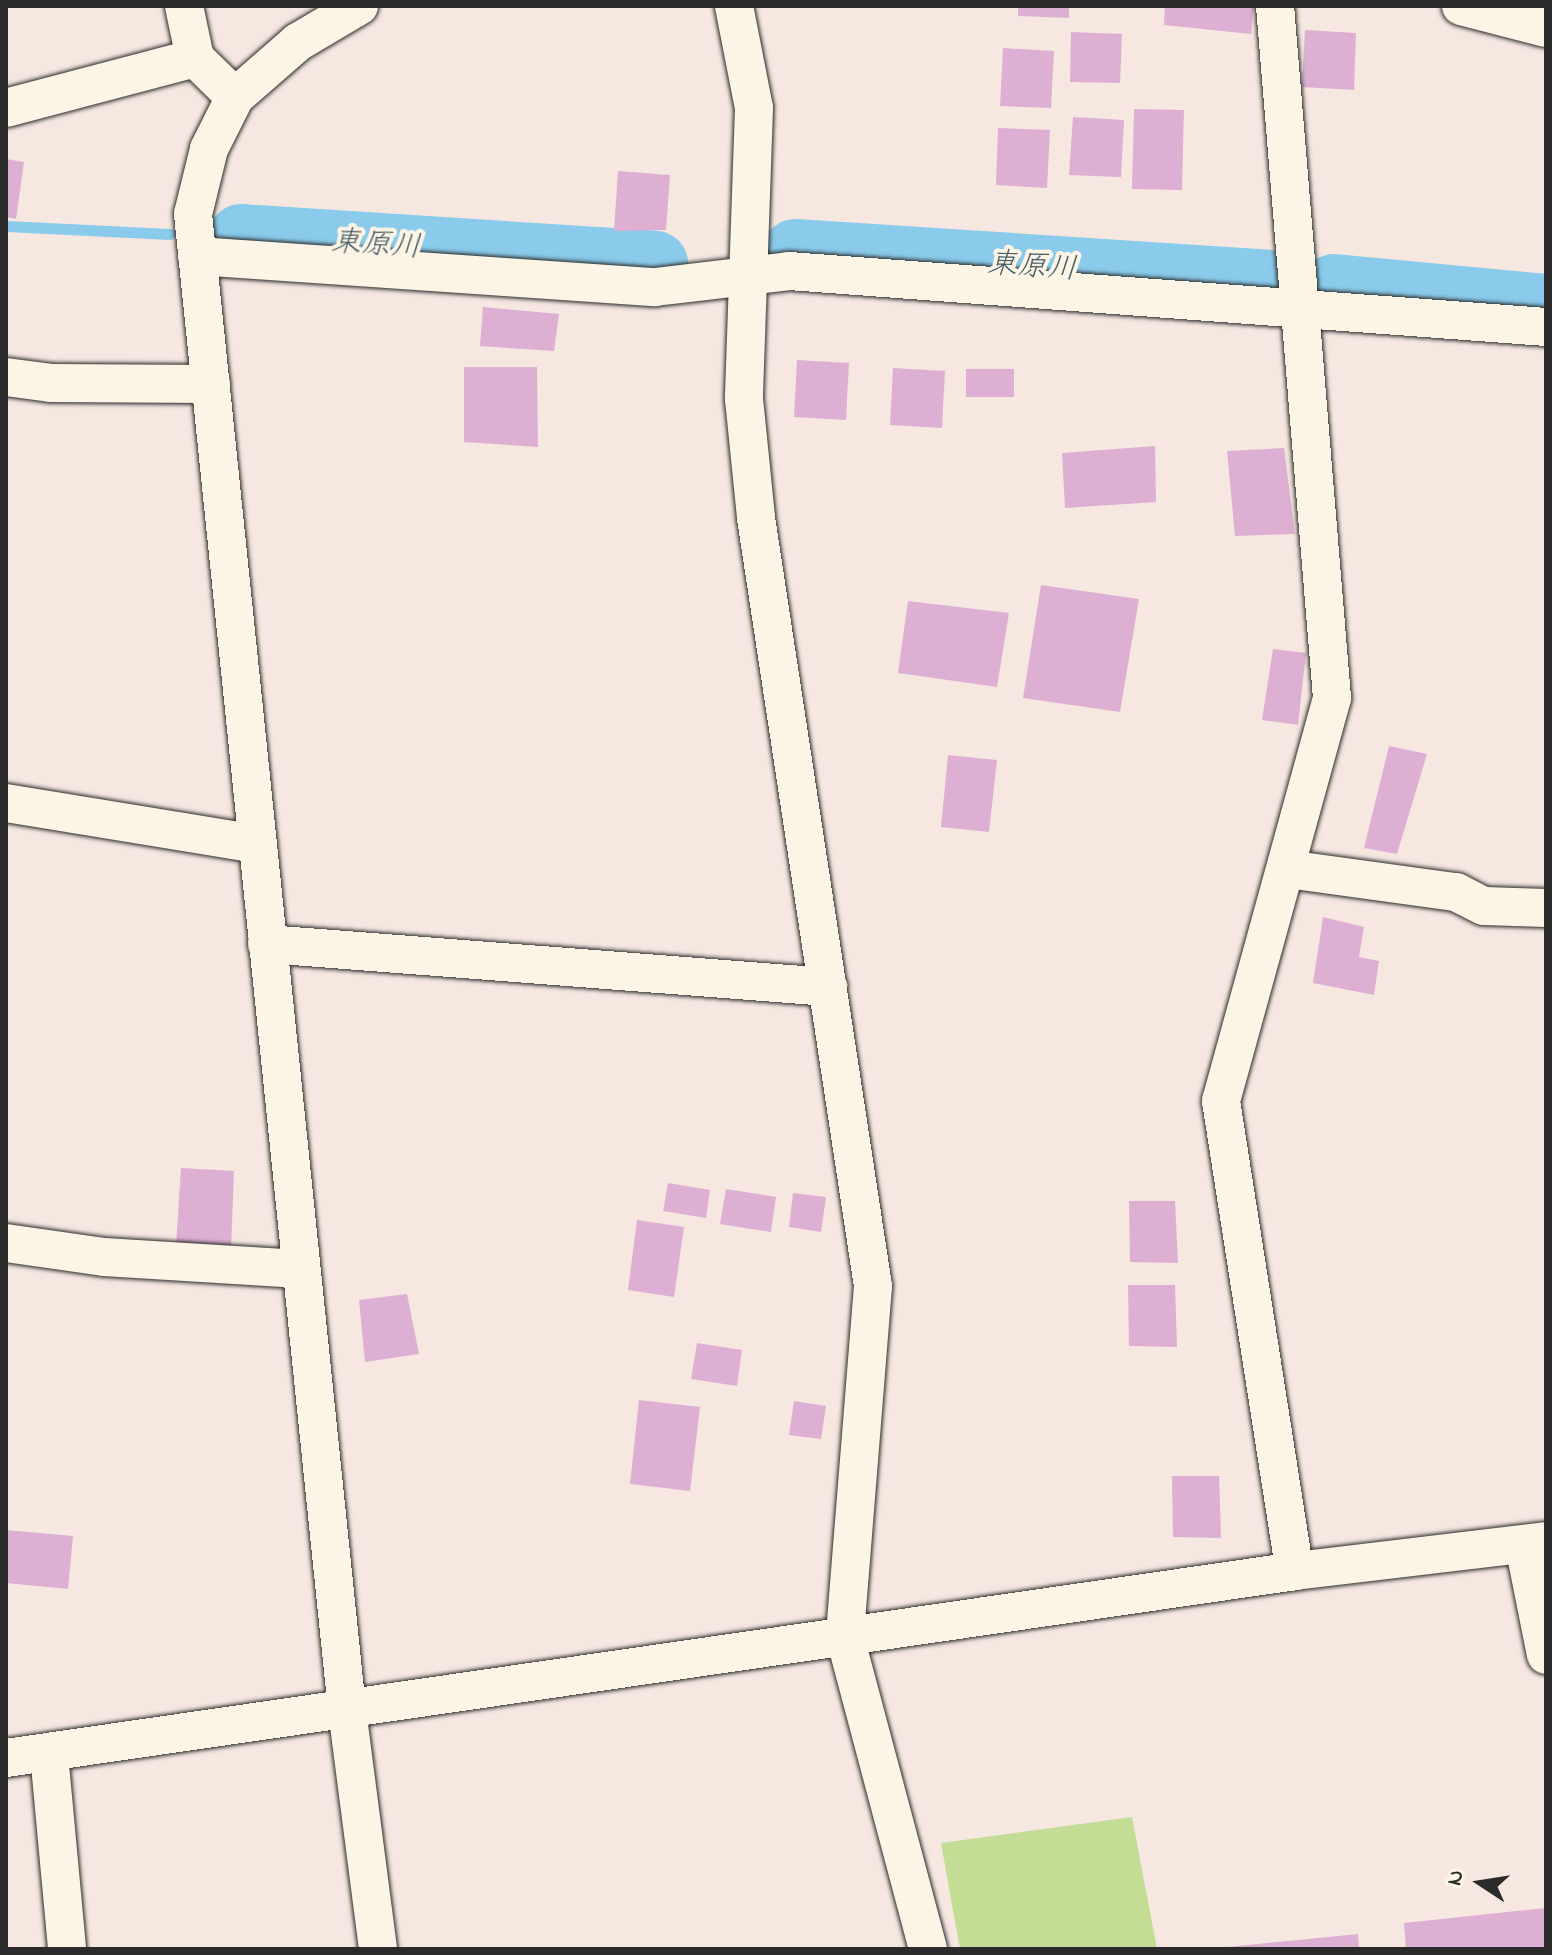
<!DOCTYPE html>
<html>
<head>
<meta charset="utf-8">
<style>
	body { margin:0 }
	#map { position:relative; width:1552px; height:1955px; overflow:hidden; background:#f6e7e1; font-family:"Indie Flower","Klee One",sans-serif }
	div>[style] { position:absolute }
	.green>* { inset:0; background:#c3dd94 }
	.stream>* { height:11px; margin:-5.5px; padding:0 5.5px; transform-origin:5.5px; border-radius:5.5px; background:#8acbeb }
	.river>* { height:66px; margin:-33px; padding:0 33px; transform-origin:33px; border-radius:33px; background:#8acbeb }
	.building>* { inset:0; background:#ddb0d3 }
	.roads { filter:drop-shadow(0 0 2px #2b2b2b) drop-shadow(0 0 2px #2b2b2b) }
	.minor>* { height:38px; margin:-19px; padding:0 19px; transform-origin:19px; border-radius:19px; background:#fcf5e5 }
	span { translate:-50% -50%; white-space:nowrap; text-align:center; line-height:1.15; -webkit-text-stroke:8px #fcf5e5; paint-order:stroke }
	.water-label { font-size:30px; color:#485b65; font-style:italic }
	.frame { position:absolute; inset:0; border:8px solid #2b2b2b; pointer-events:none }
	.north { position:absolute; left:1440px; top:1843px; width:80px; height:80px; -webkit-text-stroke:6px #fcf5e5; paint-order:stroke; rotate:282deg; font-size:22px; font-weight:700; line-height:32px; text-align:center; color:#2b2b2b }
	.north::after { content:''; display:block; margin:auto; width:28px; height:36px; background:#2b2b2b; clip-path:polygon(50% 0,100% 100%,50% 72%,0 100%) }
</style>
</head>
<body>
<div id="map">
	<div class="green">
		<i style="clip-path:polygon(1132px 1817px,1157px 1949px,960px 1949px,941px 1843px)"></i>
	</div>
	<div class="stream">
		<i style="left:6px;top:226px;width:164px;rotate:2.8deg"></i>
	</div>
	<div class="river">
		<i style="left:241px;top:237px;width:415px;rotate:3.7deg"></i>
		<i style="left:795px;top:252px;width:474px;rotate:3.7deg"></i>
		<i style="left:1334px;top:287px;width:213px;rotate:5.4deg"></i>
	</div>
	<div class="building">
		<i style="clip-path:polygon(1018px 6px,1069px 6px,1069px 18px,1018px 16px)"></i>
		<i style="clip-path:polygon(1165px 6px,1254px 6px,1251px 34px,1164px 25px)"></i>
		<i style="clip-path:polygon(1305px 30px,1356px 33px,1354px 90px,1302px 87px)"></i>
		<i style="clip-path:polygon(1071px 32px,1122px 34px,1120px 83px,1070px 82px)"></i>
		<i style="clip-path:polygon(1003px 48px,1054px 51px,1051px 108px,1000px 106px)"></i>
		<i style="clip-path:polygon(1134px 109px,1184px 110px,1182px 190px,1132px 189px)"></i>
		<i style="clip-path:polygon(1073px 117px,1124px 120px,1121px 177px,1069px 175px)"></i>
		<i style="clip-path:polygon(998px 128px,1050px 130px,1047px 188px,996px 185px)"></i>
		<i style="clip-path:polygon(6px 159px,24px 162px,16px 219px,6px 217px)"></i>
		<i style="clip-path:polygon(618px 171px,670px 175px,666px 230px,614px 231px)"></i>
		<i style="clip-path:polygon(483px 307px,559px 314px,554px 351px,480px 346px)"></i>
		<i style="clip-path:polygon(797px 360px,849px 363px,846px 420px,794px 417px)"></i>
		<i style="clip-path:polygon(464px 367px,537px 367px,538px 447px,464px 442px)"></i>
		<i style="clip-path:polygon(893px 368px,945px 371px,942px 428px,890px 425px)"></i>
		<i style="clip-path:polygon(966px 369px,1014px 369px,1014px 397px,966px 397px)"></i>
		<i style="clip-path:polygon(1155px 446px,1156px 502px,1065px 508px,1062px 453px)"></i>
		<i style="clip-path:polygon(1284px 448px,1295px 534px,1235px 536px,1227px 451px)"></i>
		<i style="clip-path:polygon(1041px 585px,1139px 599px,1120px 712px,1023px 698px)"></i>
		<i style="clip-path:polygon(908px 601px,1009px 613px,997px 687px,898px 673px)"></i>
		<i style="clip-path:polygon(1273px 649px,1306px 653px,1298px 725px,1262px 720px)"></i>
		<i style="clip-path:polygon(1389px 746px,1427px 754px,1397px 854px,1364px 848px)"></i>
		<i style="clip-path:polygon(948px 755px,997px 760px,989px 832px,941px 827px)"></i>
		<i style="clip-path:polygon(1323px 917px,1364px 927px,1359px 957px,1379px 961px,1374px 995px,1313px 983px)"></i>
		<i style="clip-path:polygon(181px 1168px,234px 1171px,231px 1249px,176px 1246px)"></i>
		<i style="clip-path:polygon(668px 1183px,710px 1190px,706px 1218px,663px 1211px)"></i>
		<i style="clip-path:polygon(726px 1189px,776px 1197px,771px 1232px,720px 1224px)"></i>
		<i style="clip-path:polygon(793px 1193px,826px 1197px,821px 1232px,789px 1227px)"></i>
		<i style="clip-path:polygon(1129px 1201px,1175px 1201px,1178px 1263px,1130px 1262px)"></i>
		<i style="clip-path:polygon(637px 1220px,684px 1227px,674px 1297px,628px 1290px)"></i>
		<i style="clip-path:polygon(1128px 1285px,1175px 1285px,1177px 1347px,1129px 1346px)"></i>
		<i style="clip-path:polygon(407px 1294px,419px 1354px,365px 1362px,359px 1300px)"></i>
		<i style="clip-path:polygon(697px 1343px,742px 1350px,737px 1386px,691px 1379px)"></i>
		<i style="clip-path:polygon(639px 1400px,700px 1407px,690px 1491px,630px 1484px)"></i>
		<i style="clip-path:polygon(794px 1401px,826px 1406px,821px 1439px,789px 1435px)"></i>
		<i style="clip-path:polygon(1172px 1476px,1219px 1476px,1221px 1538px,1173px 1537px)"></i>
		<i style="clip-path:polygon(6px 1530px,73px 1536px,68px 1589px,6px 1583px)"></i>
		<i style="clip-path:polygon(1546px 1908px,1546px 1949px,1406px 1949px,1404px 1923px)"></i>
		<i style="clip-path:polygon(1358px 1934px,1359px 1949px,1228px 1949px,1228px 1947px)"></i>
	</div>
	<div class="roads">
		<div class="minor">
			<i style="left:184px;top:6px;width:53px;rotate:78.1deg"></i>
			<i style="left:195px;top:58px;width:56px;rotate:44.3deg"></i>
			<i style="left:359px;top:6px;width:71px;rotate:149.5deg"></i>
			<i style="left:298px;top:42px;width:84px;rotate:138.9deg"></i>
			<i style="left:235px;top:97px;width:58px;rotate:116.6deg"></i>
			<i style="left:209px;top:149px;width:67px;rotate:103.8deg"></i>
			<i style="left:193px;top:214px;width:1504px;rotate:84.12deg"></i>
			<i style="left:347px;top:1710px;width:241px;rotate:82.6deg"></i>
			<i style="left:734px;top:6px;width:104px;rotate:78.9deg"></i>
			<i style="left:754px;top:108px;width:291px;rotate:92deg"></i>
			<i style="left:744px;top:399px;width:120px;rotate:84.2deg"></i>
			<i style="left:756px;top:518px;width:777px;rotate:81.34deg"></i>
			<i style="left:873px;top:1286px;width:352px;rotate:94.6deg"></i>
			<i style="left:845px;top:1637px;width:323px;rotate:75.1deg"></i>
			<i style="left:1275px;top:6px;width:694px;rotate:85.29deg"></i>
			<i style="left:1332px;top:698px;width:418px;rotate:105.4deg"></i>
			<i style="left:1221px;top:1101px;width:476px;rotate:81.1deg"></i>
			<i style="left:1461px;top:6px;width:88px;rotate:14.5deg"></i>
			<i style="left:6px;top:108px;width:196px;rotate:-14.8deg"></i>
			<i style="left:197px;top:256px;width:459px;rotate:3.9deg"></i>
			<i style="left:655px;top:287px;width:135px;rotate:-6.8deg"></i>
			<i style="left:789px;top:271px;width:759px;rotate:4.23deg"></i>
			<i style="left:6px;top:377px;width:45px;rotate:7.6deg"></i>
			<i style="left:51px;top:383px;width:160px;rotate:0.4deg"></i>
			<i style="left:6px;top:803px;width:254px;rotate:9.3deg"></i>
			<i style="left:1287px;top:869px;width:171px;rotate:7.8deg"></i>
			<i style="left:1456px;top:892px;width:31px;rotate:27deg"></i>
			<i style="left:1484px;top:906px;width:62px;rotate:1.8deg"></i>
			<i style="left:267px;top:944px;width:563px;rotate:4.38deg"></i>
			<i style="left:6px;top:1243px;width:99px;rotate:8.1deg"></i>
			<i style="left:104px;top:1257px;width:196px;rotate:3.5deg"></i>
			<i style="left:1524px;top:1545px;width:112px;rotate:78.7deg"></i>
			<i style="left:49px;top:1754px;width:196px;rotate:84.7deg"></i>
			<i style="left:6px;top:1758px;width:1302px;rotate:-8.25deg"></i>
			<i style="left:1295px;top:1571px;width:253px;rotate:-6.8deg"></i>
		</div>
	</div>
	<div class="water-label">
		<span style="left:376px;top:246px;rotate:4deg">東原川</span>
		<span style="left:1032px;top:268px;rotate:4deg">東原川</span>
	</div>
	<div class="frame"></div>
	<div class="north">N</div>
</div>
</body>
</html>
